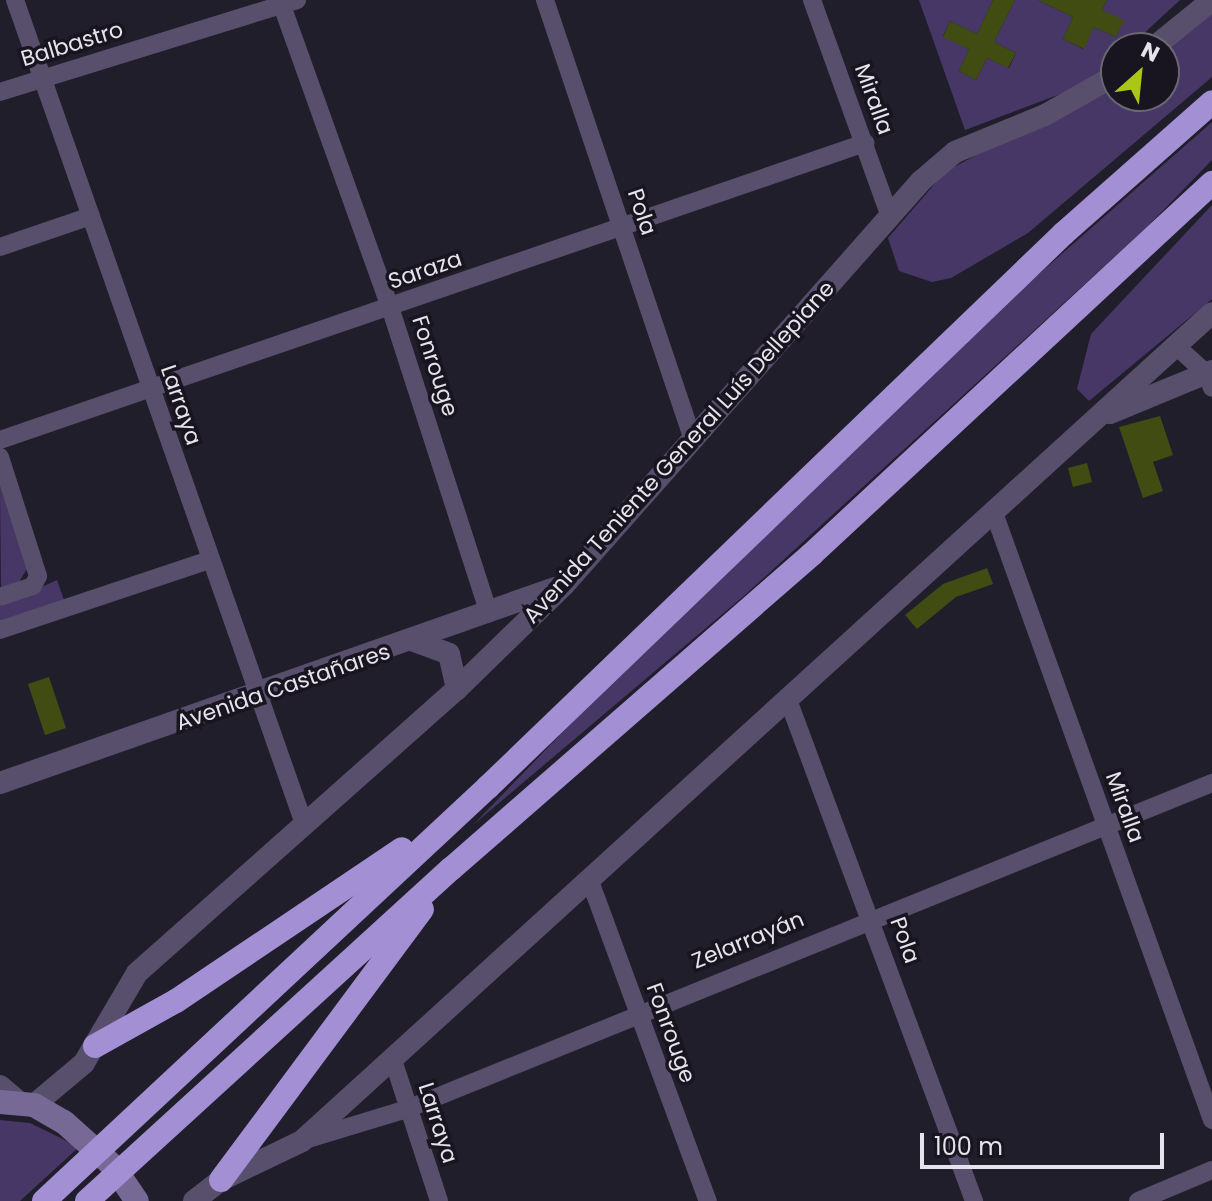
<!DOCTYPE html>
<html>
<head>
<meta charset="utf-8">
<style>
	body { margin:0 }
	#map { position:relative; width:1212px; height:1201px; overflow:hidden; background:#211e2b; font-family:Poppins,sans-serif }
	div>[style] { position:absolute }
	.green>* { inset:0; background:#473767 }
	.building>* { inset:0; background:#414c12 }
	.minor>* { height:18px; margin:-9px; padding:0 9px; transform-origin:9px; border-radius:9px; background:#574f6b }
	.tertiary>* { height:22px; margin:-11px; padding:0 11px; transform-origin:11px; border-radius:11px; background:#574f6b }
	.secondary>* { height:24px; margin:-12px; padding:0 12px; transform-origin:12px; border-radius:12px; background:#766995 }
	.motorway>* { height:24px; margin:-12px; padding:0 12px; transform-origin:12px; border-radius:12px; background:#a38fd4 }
	span { translate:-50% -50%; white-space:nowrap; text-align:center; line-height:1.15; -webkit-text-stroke:7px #181521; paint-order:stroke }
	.street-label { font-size:22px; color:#e5e3eb }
	.north { position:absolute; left:1100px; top:32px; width:80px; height:80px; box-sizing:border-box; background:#181521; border:2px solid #6a6772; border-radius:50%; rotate:27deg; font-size:22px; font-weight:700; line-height:32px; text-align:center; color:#e5e3eb }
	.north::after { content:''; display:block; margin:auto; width:28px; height:36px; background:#aac718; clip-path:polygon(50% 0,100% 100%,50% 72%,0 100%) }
	.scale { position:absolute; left:920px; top:1133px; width:244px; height:36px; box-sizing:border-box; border:4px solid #e5e3eb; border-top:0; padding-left:10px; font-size:24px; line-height:28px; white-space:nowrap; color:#e5e3eb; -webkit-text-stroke:6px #181521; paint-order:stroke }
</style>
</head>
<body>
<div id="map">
	<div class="green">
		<i style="clip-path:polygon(919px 0,993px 0,977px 34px,950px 21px,943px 36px,969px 49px,959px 71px,976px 80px,987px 58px,1009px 68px,1016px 53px,994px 42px,1015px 0,1038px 0,1073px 17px,1063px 39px,1083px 49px,1094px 27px,1116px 37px,1123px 21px,1102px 10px,1107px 0,1180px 0,1128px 48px,1116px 48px,1116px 59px,1092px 82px,965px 130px)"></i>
		<i style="clip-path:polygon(1212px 12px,1212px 77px,1028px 233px,951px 278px,932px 282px,899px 271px,888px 238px,945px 172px,1116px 79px,1116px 96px,1164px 96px,1164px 48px)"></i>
		<i style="clip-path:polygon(1212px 122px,1212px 160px,1147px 227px,745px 595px,473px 825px,645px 647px,1023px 288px)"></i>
		<i style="clip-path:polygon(1212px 205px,1212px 299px,1089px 401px,1077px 389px,1091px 334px)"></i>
		<i style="clip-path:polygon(0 487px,27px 569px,19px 582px,1px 587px)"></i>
		<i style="clip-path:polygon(57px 580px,64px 600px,0 621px,0 606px)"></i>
		<i style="clip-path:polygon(0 1120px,30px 1123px,79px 1147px,20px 1201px,0 1201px)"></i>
	</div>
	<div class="building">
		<i style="clip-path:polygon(993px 0,1015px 0,994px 42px,1016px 53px,1008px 68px,987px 58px,976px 80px,959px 71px,969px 49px,943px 37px,950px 21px,977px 34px)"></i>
		<i style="clip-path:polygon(1038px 0,1107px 0,1102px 10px,1124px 20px,1116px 37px,1094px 27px,1084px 49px,1063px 39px,1073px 17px)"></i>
		<i style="clip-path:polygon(1160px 416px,1173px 455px,1153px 462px,1163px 491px,1143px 498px,1119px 427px)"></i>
		<i style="clip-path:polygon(1087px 463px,1092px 482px,1073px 487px,1068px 468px)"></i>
		<i style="clip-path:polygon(987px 568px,993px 584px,956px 597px,917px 629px,905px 615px,943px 584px)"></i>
		<i style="clip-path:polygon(49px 677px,66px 728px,45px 735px,28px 684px)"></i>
	</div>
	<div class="minor">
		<i style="left:15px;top:0;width:873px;rotate:70.67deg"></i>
		<i style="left:280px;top:0;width:326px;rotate:70.3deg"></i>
		<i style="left:390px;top:307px;width:322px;rotate:72.1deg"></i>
		<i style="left:545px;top:0;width:463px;rotate:71.4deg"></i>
		<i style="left:812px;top:0;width:227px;rotate:70.2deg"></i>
		<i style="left:0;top:92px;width:311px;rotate:-17.2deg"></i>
		<i style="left:0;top:247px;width:96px;rotate:-18.8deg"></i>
		<i style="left:1176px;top:346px;width:40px;rotate:42deg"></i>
		<i style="left:1206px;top:373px;width:16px;rotate:68deg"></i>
		<i style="left:0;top:440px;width:915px;rotate:-18.95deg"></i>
		<i style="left:0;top:457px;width:125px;rotate:72.3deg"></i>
		<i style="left:38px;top:576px;width:11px;rotate:117deg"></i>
		<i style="left:33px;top:586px;width:35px;rotate:162deg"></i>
		<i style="left:993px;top:510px;width:648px;rotate:70.25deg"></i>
		<i style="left:0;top:630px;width:220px;rotate:-18.5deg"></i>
		<i style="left:787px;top:697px;width:538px;rotate:69.64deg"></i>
		<i style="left:590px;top:881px;width:341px;rotate:69.8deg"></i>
		<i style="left:393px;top:1060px;width:148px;rotate:71.9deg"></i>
		<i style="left:305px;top:1140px;width:107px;rotate:-16.9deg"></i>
		<i style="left:407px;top:1109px;width:869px;rotate:-22.05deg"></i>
		<i style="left:1138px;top:1201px;width:80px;rotate:-22.7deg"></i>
	</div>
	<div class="tertiary">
		<i style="left:1153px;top:48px;width:76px;rotate:-39.1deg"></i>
		<i style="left:1110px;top:413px;width:110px;rotate:-22.4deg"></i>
		<i style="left:414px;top:641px;width:37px;rotate:20deg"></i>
		<i style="left:449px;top:654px;width:36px;rotate:77deg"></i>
		<i style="left:0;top:783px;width:588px;rotate:-19.36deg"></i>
		<i style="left:0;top:1086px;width:25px;rotate:40deg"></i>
		<i style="left:34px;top:1105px;width:65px;rotate:-40deg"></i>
		<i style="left:84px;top:1063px;width:104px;rotate:-59.5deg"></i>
		<i style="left:137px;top:973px;width:428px;rotate:-41.6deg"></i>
		<i style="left:457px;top:689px;width:149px;rotate:-44.2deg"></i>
		<i style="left:564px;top:585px;width:539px;rotate:-48.53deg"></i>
		<i style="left:921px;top:181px;width:45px;rotate:-40.5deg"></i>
		<i style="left:955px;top:152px;width:97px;rotate:-22.3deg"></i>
		<i style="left:1045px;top:115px;width:81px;rotate:-29.4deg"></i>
		<i style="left:194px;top:1201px;width:34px;rotate:-38deg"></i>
		<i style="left:221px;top:1180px;width:90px;rotate:-25.7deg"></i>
		<i style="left:302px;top:1141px;width:1230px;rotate:-42.3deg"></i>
	</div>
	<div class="secondary">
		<i style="left:0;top:1102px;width:34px;rotate:5deg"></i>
		<i style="left:34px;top:1105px;width:34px;rotate:30deg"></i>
		<i style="left:64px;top:1122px;width:66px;rotate:41.9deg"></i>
		<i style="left:113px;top:1166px;width:42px;rotate:55.6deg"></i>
	</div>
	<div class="motorway">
		<i style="left:95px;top:1046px;width:93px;rotate:-29.1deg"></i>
		<i style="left:176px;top:1001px;width:272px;rotate:-33.9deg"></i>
		<i style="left:221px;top:1180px;width:337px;rotate:-53.4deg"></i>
		<i style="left:44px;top:1201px;width:607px;rotate:-43deg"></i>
		<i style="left:488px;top:787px;width:798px;rotate:-43.88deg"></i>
		<i style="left:1063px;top:234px;width:199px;rotate:-41.5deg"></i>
		<i style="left:87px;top:1201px;width:493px;rotate:-42.4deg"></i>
		<i style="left:451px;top:869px;width:479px;rotate:-41.1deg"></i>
		<i style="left:812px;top:554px;width:546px;rotate:-42.85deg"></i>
	</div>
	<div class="street-label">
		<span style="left:72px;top:44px;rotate:-17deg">Balbastro</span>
		<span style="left:874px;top:99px;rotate:70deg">Miralla</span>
		<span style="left:642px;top:212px;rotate:71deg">Pola</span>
		<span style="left:425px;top:270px;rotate:-19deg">Saraza</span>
		<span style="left:435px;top:366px;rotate:72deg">Fonrouge</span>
		<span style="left:181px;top:405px;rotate:71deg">Larraya</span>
		<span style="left:679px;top:452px;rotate:-48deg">Avenida Teniente General Luís Dellepiane</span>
		<span style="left:283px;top:687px;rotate:-19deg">Avenida Castañares</span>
		<span style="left:1125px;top:807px;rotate:70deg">Miralla</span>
		<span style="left:748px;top:940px;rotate:-22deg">Zelarrayán</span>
		<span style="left:905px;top:940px;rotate:70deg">Pola</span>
		<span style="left:671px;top:1033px;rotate:70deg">Fonrouge</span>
		<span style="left:438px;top:1123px;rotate:72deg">Larraya</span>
	</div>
	<div class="north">N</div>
	<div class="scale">100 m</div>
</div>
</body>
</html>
